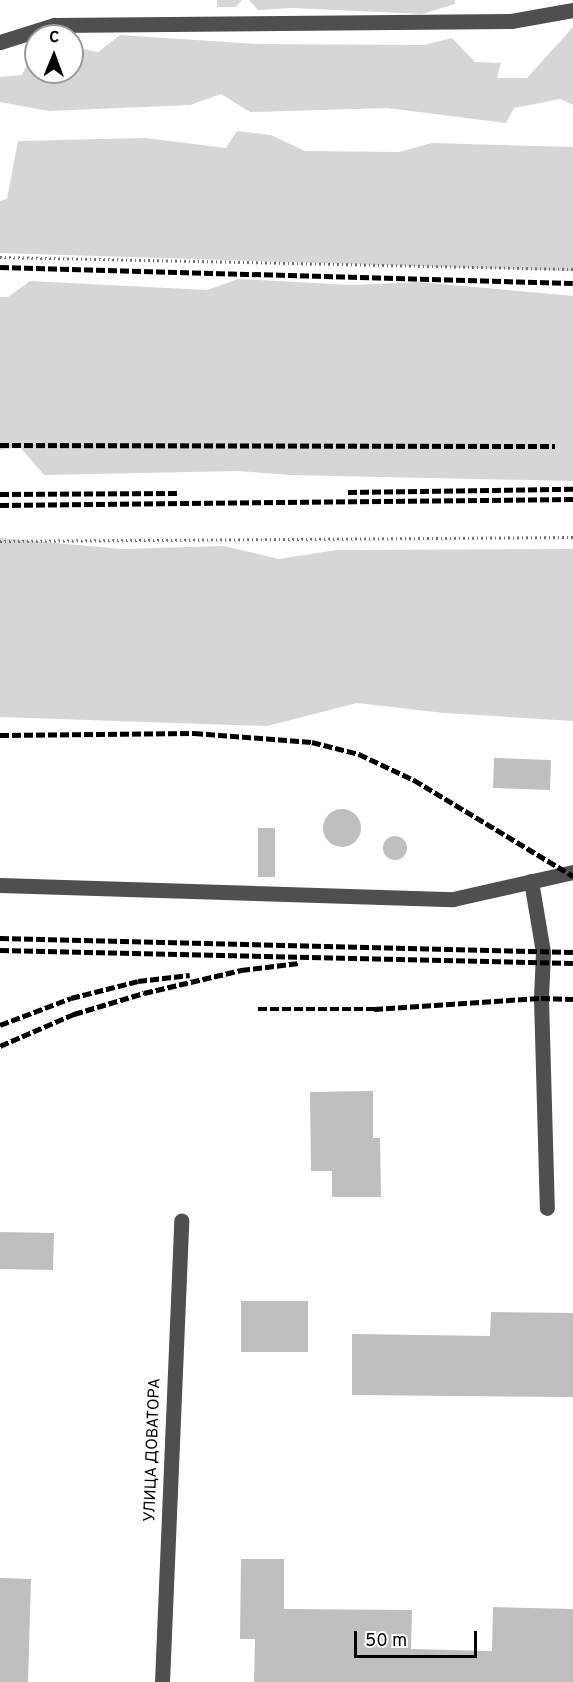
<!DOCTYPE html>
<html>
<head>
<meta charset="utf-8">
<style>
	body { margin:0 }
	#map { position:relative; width:573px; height:1682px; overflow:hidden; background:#fff; font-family:Overpass,sans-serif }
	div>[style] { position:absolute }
	.green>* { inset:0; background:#d6d6d6 }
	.building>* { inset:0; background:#bfbfbf }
	.round { border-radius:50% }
	.path>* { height:3px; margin-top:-1.5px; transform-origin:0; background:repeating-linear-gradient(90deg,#717171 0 1.5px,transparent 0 4.5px) }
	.minor>* { height:15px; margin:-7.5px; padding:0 7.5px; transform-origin:7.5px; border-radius:7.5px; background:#4f4f4f }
	.rail>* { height:4.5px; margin-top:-2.25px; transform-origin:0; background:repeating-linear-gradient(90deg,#000 0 9px,transparent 0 12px) }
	span { translate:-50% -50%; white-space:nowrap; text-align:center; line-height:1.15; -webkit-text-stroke:5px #fff; paint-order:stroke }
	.street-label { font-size:16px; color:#000 }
	.north { position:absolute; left:24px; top:24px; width:60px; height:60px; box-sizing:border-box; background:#fff; border:2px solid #999; border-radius:50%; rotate:1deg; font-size:16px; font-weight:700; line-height:24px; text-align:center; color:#000 }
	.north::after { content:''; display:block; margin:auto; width:21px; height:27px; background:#000; clip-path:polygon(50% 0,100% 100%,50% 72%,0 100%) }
	.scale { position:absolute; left:354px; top:1631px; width:123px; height:27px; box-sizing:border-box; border:3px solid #000; border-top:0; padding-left:8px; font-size:18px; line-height:21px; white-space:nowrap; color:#000; -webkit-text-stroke:4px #fff; paint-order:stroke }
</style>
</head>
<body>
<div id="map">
	<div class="green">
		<i style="clip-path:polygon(217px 0,242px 0,236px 7px,217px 7px)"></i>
		<i style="clip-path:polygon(249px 0,455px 0,455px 4px,422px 14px,292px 8px,258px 10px)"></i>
		<i style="clip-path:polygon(573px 27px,573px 105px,560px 99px,514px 108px,506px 123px,387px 108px,250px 112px,221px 94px,190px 105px,49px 111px,0 102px,0 77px,22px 75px,36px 45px,36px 72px,72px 72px,72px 47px,98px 52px,120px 35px,256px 44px,424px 45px,452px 38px,475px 62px,501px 63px,497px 78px,527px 78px)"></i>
		<i style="clip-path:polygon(237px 131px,271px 135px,305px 151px,399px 152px,432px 143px,573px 147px,573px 271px,0 253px,0 201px,7px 199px,18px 141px,145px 138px,226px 148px)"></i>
		<i style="clip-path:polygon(238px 279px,352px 285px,419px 282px,573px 296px,573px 481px,291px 475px,238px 471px,44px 475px,20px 447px,0 450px,0 297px,8px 297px,30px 281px,207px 290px)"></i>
		<i style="clip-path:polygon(0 538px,122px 549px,224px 546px,279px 559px,336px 550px,573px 549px,573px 721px,444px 713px,357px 703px,267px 726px,0 717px)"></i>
	</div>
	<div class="building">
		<i style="clip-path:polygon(494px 758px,551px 760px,550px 790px,493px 788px)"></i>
		<i class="round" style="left:323px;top:809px;width:38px;height:38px"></i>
		<i style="clip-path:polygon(258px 828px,275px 828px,275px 877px,258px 877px)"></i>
		<i class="round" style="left:383px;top:836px;width:24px;height:24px"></i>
		<i style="clip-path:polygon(373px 1091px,373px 1138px,380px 1138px,381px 1197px,332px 1197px,332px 1171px,311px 1171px,310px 1092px)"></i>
		<i style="clip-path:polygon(0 1232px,54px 1233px,53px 1270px,0 1269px)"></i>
		<i style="clip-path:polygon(241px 1301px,308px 1301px,308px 1352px,241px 1352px)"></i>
		<i style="clip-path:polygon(491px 1312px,573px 1313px,573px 1397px,352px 1395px,352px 1334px,490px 1336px)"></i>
		<i style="clip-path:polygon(241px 1559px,284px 1559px,284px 1609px,412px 1610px,411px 1649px,492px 1651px,493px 1607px,573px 1609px,573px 1682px,254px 1682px,255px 1639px,240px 1639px)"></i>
		<i style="clip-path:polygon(0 1578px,31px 1579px,28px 1682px,0 1682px)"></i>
	</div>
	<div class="path">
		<i style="left:0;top:257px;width:573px;rotate:1.2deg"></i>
		<i style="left:0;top:541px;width:573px;rotate:-0.4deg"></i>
	</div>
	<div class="minor">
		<i style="left:0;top:42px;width:57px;rotate:-17.5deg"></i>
		<i style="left:54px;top:25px;width:457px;rotate:-0.5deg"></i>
		<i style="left:511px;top:21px;width:63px;rotate:-10.1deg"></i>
		<i style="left:531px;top:881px;width:72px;rotate:80.4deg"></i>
		<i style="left:543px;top:952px;width:46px;rotate:92.5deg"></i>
		<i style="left:541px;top:998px;width:210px;rotate:88.4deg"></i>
		<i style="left:0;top:885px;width:453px;rotate:1.8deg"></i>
		<i style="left:453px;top:899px;width:123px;rotate:-12.7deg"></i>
		<i style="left:162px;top:1682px;width:462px;rotate:-87.6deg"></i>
	</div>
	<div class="rail">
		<i style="left:0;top:267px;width:573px;rotate:1.6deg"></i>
		<i style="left:0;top:445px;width:555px;rotate:0.1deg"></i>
		<i style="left:348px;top:492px;width:225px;rotate:-0.8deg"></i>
		<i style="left:0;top:494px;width:177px;rotate:-0.3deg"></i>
		<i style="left:0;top:505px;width:573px;rotate:-0.6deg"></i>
		<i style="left:0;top:735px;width:194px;rotate:-0.6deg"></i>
		<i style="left:194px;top:733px;width:118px;rotate:4.4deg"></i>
		<i style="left:312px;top:742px;width:49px;rotate:14.3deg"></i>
		<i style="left:359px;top:754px;width:61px;rotate:25.3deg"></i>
		<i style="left:414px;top:780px;width:186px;rotate:31.1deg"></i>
		<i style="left:0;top:938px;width:573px;rotate:1.4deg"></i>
		<i style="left:0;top:950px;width:573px;rotate:1.3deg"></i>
		<i style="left:258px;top:1009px;width:116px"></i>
		<i style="left:374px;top:1009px;width:167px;rotate:-3.8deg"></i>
		<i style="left:541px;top:998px;width:32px;rotate:2deg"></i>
		<i style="left:0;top:1025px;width:76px;rotate:-20.8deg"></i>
		<i style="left:71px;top:998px;width:69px;rotate:-14.2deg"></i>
		<i style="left:138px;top:981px;width:52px;rotate:-6.6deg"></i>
		<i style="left:0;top:1046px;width:81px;rotate:-23.4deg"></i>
		<i style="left:74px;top:1014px;width:73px;rotate:-16.7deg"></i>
		<i style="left:144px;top:993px;width:100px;rotate:-13.3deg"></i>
		<i style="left:241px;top:970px;width:58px;rotate:-6.9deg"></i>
	</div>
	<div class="street-label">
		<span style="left:153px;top:1450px;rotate:-88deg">УЛИЦА ДОВАТОРА</span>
	</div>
	<div class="north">С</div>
	<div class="scale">50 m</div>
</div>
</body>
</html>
